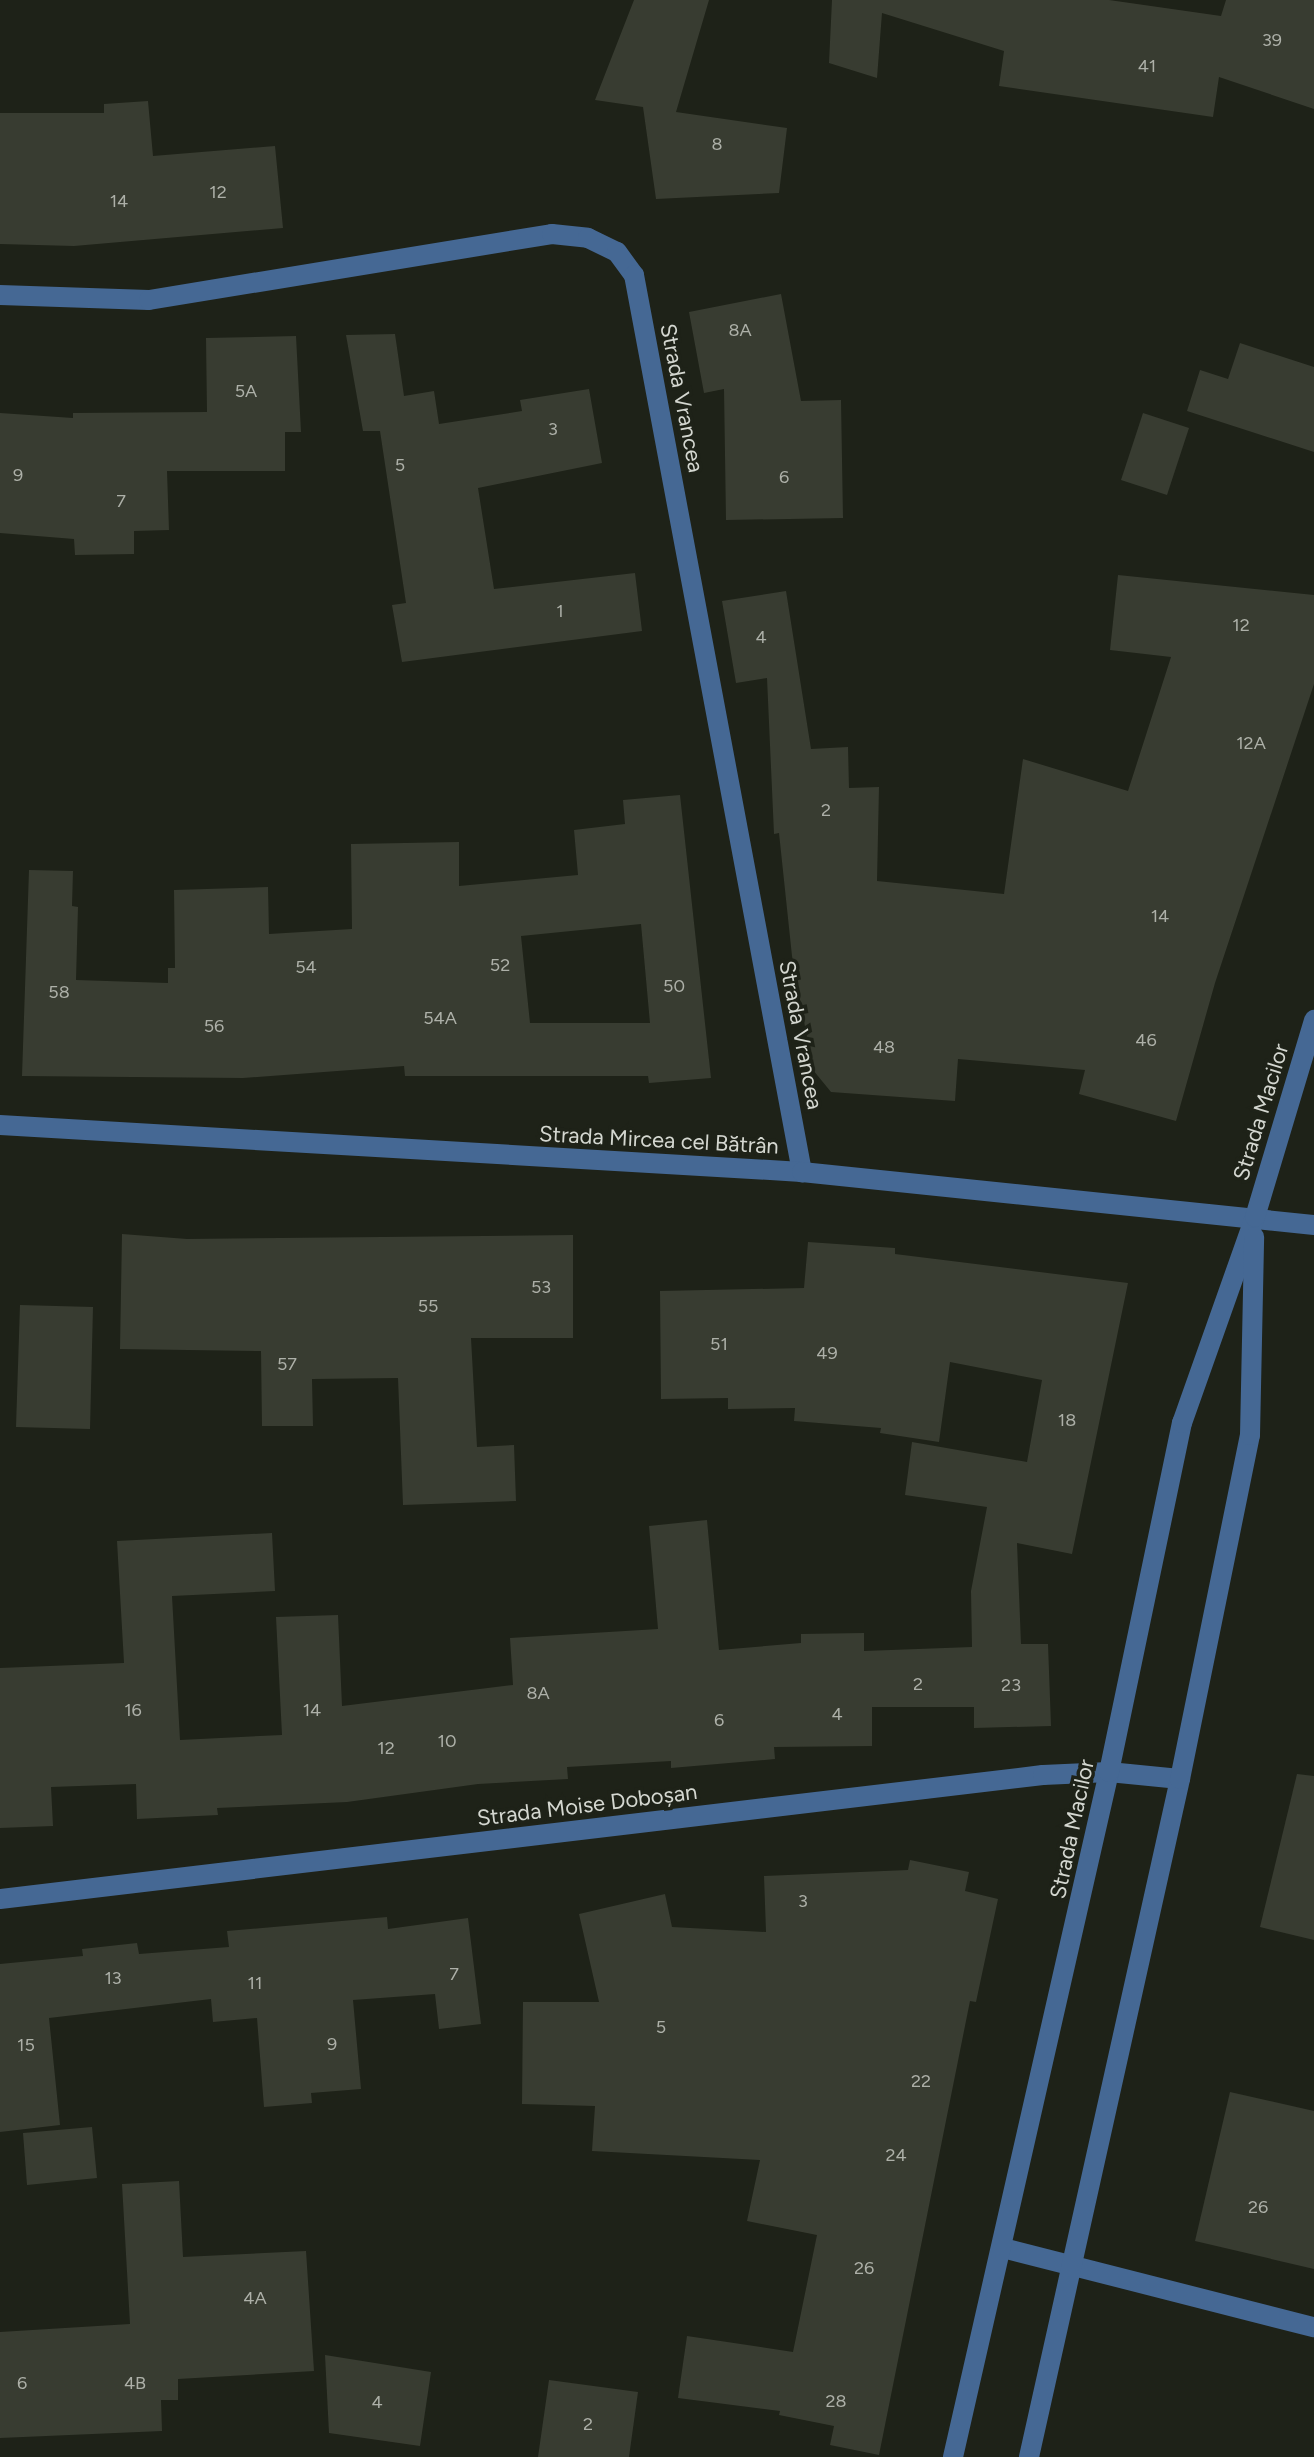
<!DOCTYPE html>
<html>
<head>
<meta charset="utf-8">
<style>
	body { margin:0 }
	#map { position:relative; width:1314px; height:2457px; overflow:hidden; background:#1e2218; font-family:Figtree,sans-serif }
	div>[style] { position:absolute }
	.building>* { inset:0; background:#383c31 }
	.minor>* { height:20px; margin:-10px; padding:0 10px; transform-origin:10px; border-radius:10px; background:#456894 }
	span { translate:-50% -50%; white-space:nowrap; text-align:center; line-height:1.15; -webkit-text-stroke:7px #1e2218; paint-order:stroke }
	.number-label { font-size:18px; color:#adb0a8 }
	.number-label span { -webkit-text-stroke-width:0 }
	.street-label { font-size:22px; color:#d4d7d0 }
</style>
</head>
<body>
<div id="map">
	<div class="building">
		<i style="clip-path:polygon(634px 0,709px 0,676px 112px,787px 128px,779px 193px,656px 199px,643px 107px,595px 100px)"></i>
		<i style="clip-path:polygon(832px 0,1109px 0,1221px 16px,1226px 0,1314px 0,1314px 109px,1219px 77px,1213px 117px,999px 86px,1004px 51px,882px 13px,877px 78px,829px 63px)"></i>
		<i style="clip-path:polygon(148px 101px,153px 156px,275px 146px,283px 228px,74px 246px,0 244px,0 113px,104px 113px,104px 104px)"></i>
		<i style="clip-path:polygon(781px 294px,801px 401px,841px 400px,843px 518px,726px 520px,724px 389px,704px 393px,689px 312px)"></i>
		<i style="clip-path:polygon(395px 334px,404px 396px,434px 391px,439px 424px,522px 411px,520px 400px,589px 389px,602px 463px,478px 488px,494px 589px,635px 573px,642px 631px,402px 662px,392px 605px,406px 603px,380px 431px,363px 431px,346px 335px)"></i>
		<i style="clip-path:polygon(296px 336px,301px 432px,285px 432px,285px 471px,167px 471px,169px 530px,134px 531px,134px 554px,75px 555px,74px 539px,0 533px,0 413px,73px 418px,73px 413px,207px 412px,206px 338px)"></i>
		<i style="clip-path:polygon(1240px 343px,1314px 367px,1314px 452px,1187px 411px,1200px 370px,1228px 379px)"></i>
		<i style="clip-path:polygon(1143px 413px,1189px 428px,1167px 495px,1121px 480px)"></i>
		<i style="clip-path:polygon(1118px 575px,1314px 595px,1314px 684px,1215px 983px,1176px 1121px,1079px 1094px,1085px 1070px,958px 1059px,955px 1101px,831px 1092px,813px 1070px,792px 956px,779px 833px,774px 834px,767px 678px,736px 683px,722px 601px,786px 591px,811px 749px,848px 747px,849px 788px,879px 787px,877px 881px,1004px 894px,1023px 759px,1128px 791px,1171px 657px,1110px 650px)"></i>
		<i style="clip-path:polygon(evenodd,680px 795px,711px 1078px,649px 1083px,648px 1076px,405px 1076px,404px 1066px,243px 1078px,22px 1076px,29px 870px,73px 871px,72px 906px,78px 907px,76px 980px,168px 983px,168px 968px,175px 968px,174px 890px,268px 887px,269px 934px,352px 929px,351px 844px,459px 842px,459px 886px,578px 875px,574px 830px,625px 824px,623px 800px,680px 795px,641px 924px,650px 1023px,530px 1023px,521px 936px,641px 924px)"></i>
		<i style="clip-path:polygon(122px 1234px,187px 1239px,573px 1235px,573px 1338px,471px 1338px,477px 1447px,514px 1445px,516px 1501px,403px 1505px,398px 1378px,312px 1379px,313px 1426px,262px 1426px,261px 1351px,120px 1349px)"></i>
		<i style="clip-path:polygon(808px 1242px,895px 1248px,895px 1254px,1128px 1283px,1072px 1554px,1017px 1543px,1021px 1644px,1048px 1644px,1051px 1726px,974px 1728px,974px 1707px,872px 1707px,872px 1746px,774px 1747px,775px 1759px,671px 1768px,671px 1761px,567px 1767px,568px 1779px,478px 1784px,347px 1802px,217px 1808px,218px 1815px,137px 1819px,136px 1784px,51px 1787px,53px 1826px,0 1828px,0 1668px,124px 1663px,117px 1541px,272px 1533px,275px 1591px,172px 1596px,180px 1740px,282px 1735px,276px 1617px,338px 1615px,342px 1706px,513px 1685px,510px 1638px,658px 1629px,649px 1526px,707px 1520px,719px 1650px,801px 1643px,801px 1634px,864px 1633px,864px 1651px,972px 1647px,971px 1591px,987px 1507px,905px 1495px,912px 1442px,1027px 1462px,1042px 1380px,950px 1362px,939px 1442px,880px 1433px,881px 1428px,794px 1421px,795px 1408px,728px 1409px,728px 1398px,661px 1399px,660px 1291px,804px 1288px)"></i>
		<i style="clip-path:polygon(20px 1305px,93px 1307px,90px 1429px,16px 1427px)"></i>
		<i style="clip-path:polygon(1297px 1774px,1314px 1776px,1314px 1940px,1260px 1927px)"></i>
		<i style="clip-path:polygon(910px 1860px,969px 1872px,965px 1891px,998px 1899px,976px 2002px,970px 2001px,879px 2455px,830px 2445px,834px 2426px,779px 2415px,780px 2411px,678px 2398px,687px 2336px,793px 2352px,817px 2235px,747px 2221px,760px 2160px,592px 2151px,595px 2106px,522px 2104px,523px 2002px,599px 2002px,579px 1914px,665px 1894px,672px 1927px,766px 1932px,764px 1876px,908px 1870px)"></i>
		<i style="clip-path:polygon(387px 1917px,388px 1929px,468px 1918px,481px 2024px,439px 2029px,435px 1994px,353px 2000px,361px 2089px,311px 2093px,312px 2103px,264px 2107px,257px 2018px,213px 2022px,211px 1999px,49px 2018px,60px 2125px,0 2132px,0 1964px,83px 1956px,82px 1949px,137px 1943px,139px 1954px,229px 1947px,227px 1931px)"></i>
		<i style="clip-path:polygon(1230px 2092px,1314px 2111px,1314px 2269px,1195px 2241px)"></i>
		<i style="clip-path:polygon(92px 2127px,97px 2178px,27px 2185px,23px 2133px)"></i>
		<i style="clip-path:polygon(179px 2181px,183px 2257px,306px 2251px,314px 2371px,178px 2379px,178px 2400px,161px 2400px,162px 2431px,0 2438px,0 2332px,130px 2324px,122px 2184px)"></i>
		<i style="clip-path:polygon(325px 2355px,431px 2372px,420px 2446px,329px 2433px)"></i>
		<i style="clip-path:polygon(549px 2380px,638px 2392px,629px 2457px,538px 2457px)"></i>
	</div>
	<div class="minor">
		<i style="left:0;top:295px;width:149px;rotate:1.9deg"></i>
		<i style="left:149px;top:300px;width:408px;rotate:-9.3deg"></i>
		<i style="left:552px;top:234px;width:36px;rotate:6deg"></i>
		<i style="left:588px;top:238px;width:32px;rotate:26deg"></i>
		<i style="left:617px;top:252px;width:29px;rotate:54deg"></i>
		<i style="left:634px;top:275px;width:913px;rotate:79.39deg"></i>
		<i style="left:0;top:1125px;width:803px;rotate:3.35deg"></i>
		<i style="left:802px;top:1172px;width:515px;rotate:5.91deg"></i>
		<i style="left:0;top:1899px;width:1050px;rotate:-6.78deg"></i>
		<i style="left:1043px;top:1775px;width:66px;rotate:-2.6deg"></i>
		<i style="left:1109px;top:1772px;width:71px;rotate:5.6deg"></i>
		<i style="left:1003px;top:2248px;width:321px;rotate:14.3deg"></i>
		<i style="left:953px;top:2457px;width:703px;rotate:-77.17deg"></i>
		<i style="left:1109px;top:1772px;width:357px;rotate:-78.2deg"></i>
		<i style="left:1182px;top:1423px;width:219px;rotate:-70.5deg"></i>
		<i style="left:1255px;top:1217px;width:206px;rotate:-73.3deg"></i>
		<i style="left:1029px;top:2457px;width:695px;rotate:-77.44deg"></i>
		<i style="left:1180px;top:1779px;width:351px;rotate:-78.5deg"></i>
		<i style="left:1250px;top:1435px;width:198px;rotate:-88.8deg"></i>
	</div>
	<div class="number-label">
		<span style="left:1272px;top:40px">39</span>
		<span style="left:1147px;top:66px">41</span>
		<span style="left:717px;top:144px">8</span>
		<span style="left:218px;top:192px">12</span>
		<span style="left:119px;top:201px">14</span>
		<span style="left:740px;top:330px">8A</span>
		<span style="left:246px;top:391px">5A</span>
		<span style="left:553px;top:429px">3</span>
		<span style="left:400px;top:465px">5</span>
		<span style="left:18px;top:475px">9</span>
		<span style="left:784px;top:477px">6</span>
		<span style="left:121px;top:501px">7</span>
		<span style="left:560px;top:611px">1</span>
		<span style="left:1241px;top:625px">12</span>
		<span style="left:761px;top:637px">4</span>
		<span style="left:1251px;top:743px">12A</span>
		<span style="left:826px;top:810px">2</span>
		<span style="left:1160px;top:916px">14</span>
		<span style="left:500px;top:965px">52</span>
		<span style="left:306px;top:967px">54</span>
		<span style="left:674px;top:986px">50</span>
		<span style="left:59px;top:992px">58</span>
		<span style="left:440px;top:1018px">54A</span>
		<span style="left:214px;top:1026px">56</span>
		<span style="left:1146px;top:1040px">46</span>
		<span style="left:884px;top:1047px">48</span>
		<span style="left:541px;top:1287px">53</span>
		<span style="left:428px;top:1306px">55</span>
		<span style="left:719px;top:1344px">51</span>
		<span style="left:827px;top:1353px">49</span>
		<span style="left:287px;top:1364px">57</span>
		<span style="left:1067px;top:1420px">18</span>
		<span style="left:918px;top:1684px">2</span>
		<span style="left:1011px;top:1685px">23</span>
		<span style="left:538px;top:1693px">8A</span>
		<span style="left:133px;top:1710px">16</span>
		<span style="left:312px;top:1710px">14</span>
		<span style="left:837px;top:1714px">4</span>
		<span style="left:719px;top:1720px">6</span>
		<span style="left:447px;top:1741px">10</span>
		<span style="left:386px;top:1748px">12</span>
		<span style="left:803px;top:1901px">3</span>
		<span style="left:454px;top:1974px">7</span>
		<span style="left:113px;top:1978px">13</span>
		<span style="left:255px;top:1983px">11</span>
		<span style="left:661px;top:2027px">5</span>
		<span style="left:332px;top:2044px">9</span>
		<span style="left:26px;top:2045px">15</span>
		<span style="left:921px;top:2081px">22</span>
		<span style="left:896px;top:2155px">24</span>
		<span style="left:1258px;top:2207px">26</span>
		<span style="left:864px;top:2268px">26</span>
		<span style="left:255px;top:2298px">4A</span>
		<span style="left:22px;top:2383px">6</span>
		<span style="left:135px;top:2383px">4B</span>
		<span style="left:836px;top:2401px">28</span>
		<span style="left:377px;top:2402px">4</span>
		<span style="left:588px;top:2424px">2</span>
	</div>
	<div class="street-label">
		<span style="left:682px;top:398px;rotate:79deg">Strada Vrancea</span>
		<span style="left:801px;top:1035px;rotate:79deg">Strada Vrancea</span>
		<span style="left:1261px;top:1112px;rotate:-73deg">Strada Macilor</span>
		<span style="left:659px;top:1140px;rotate:3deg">Strada Mircea cel Bătrân</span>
		<span style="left:587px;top:1805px;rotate:-7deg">Strada Moise Doboșan</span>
		<span style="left:1072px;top:1829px;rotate:-78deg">Strada Macilor</span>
	</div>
</div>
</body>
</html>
